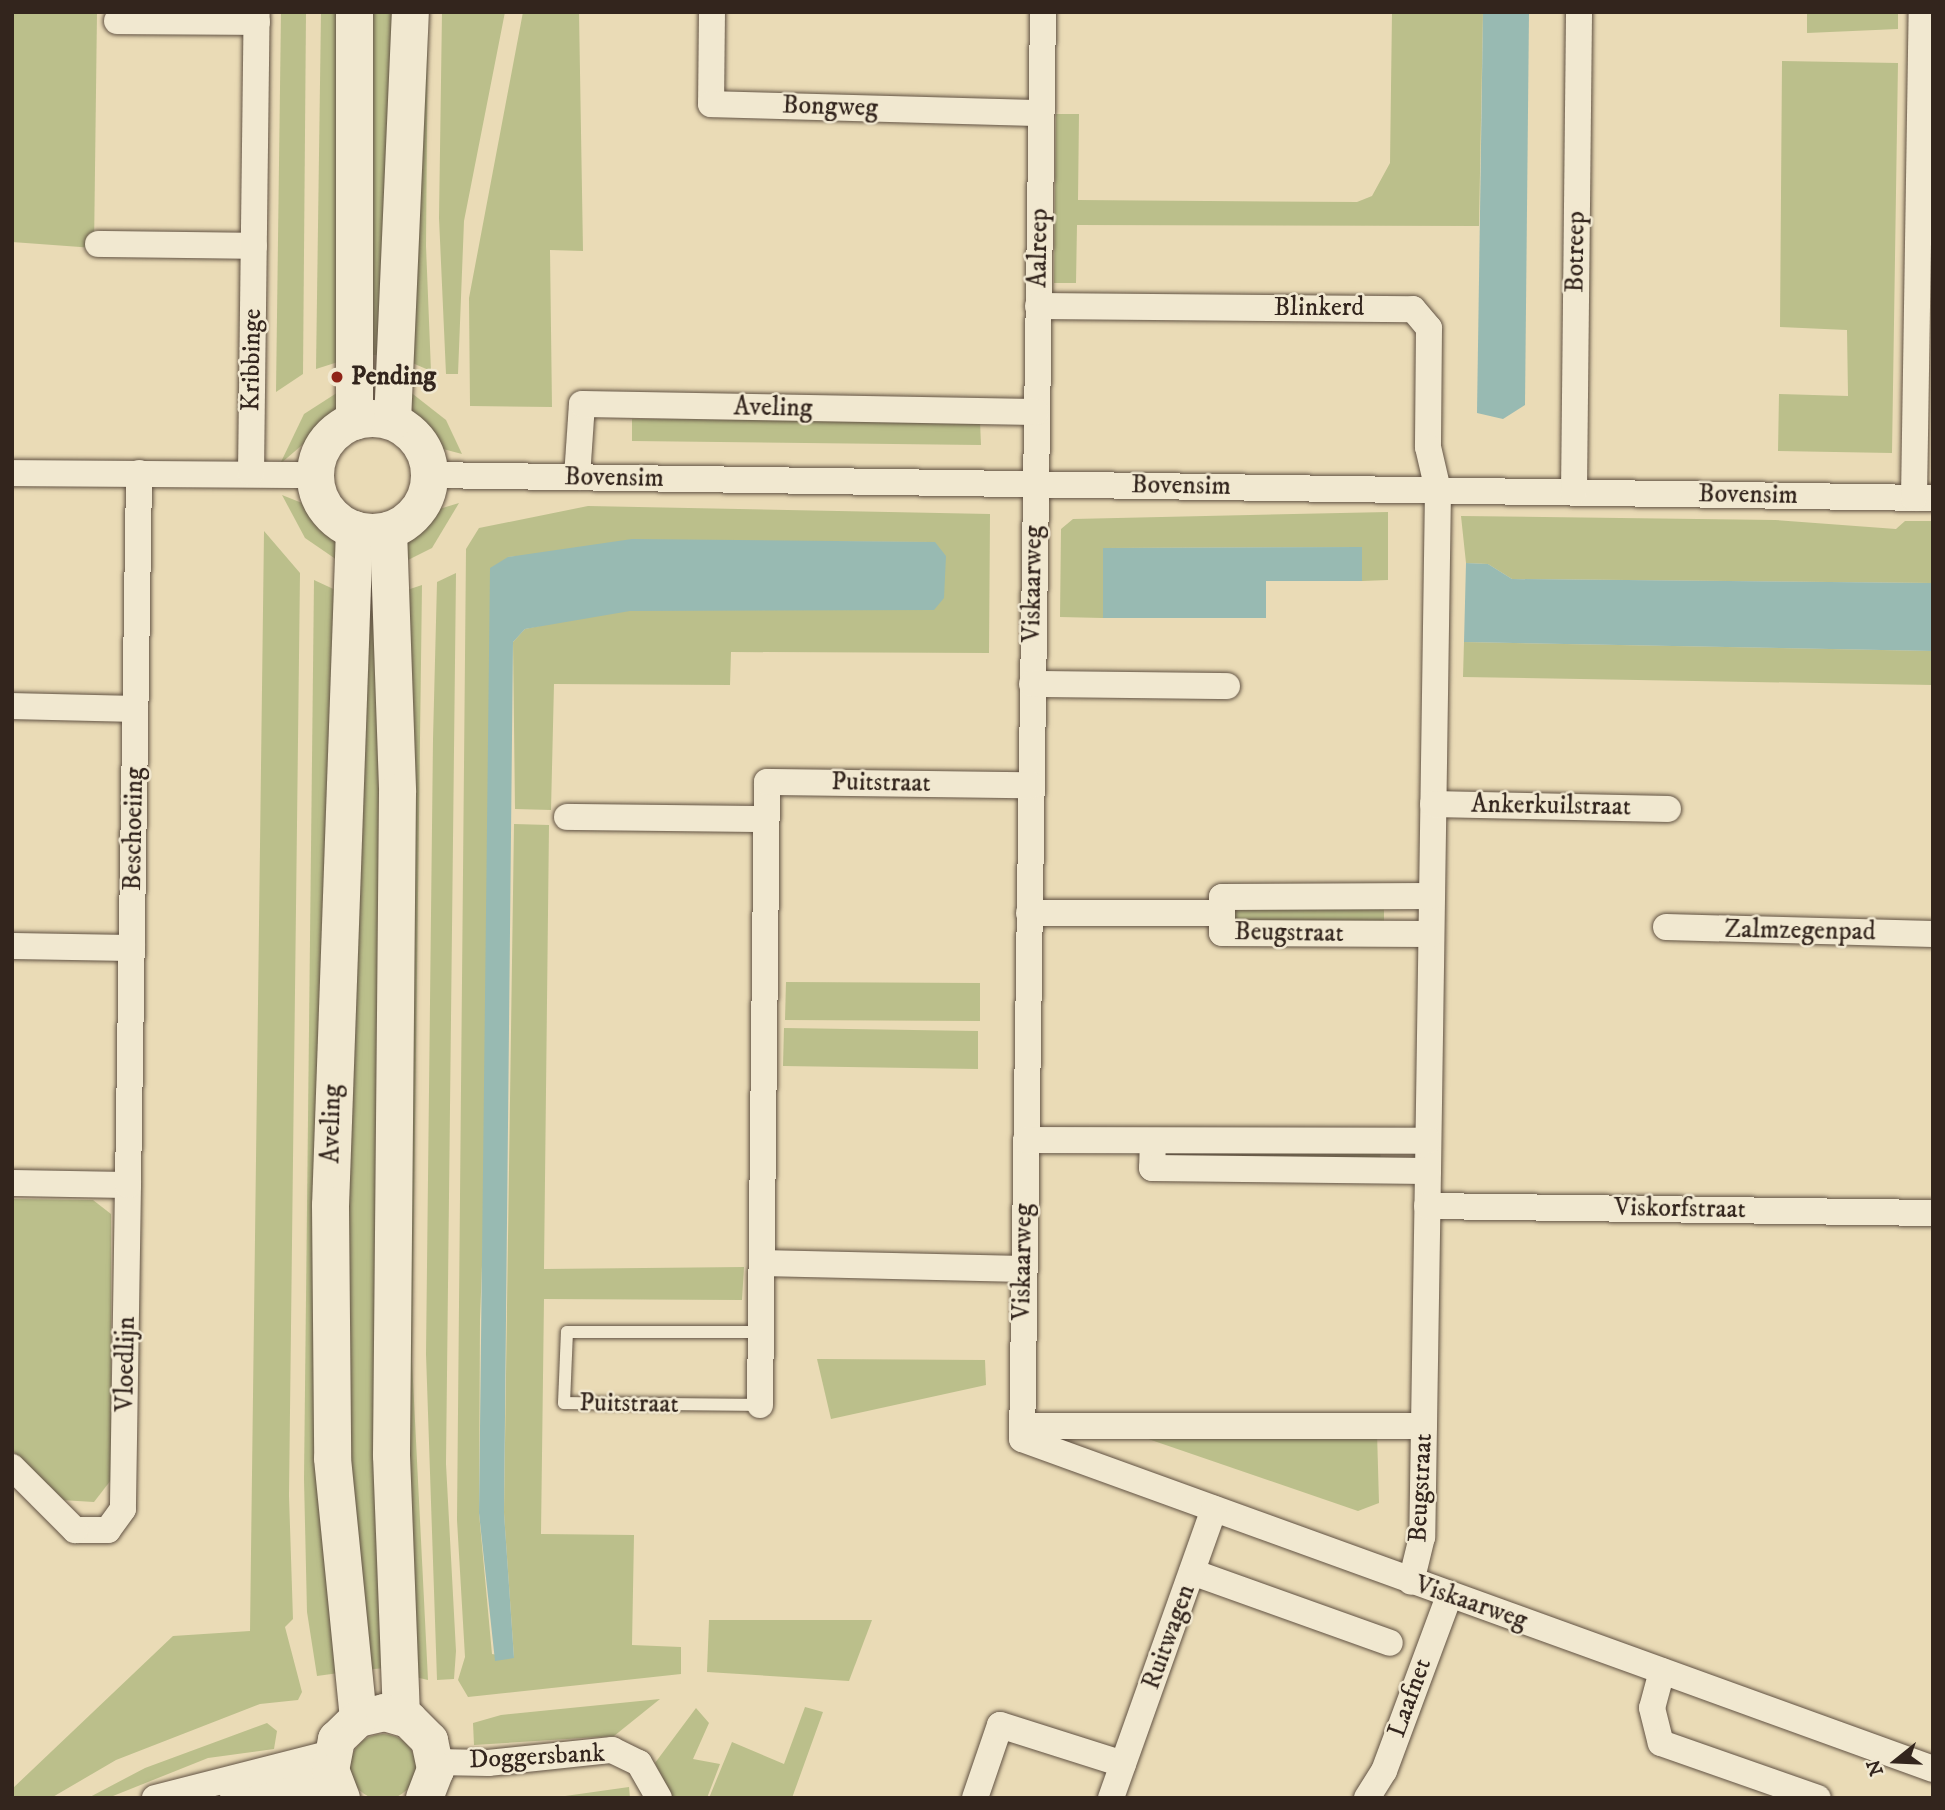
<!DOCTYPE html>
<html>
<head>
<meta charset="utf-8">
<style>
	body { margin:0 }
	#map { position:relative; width:1945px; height:1810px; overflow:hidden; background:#eadbb6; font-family:"IM FELL DW Pica",serif }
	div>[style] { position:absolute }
	.green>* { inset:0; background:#bbbf8b }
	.round { border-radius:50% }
	.water>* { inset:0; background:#98bab2 }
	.roads { filter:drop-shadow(0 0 2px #615243) drop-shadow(0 0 2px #615243) }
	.lane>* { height:12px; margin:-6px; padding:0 6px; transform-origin:6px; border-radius:6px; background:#f1e8d0 }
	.street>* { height:26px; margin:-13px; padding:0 13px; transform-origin:13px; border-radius:13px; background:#f1e8d0 }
	.secondary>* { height:37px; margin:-18.5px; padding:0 18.5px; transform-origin:18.5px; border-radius:18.5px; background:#f1e8d0 }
	.secondary>.ring { margin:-18.5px; padding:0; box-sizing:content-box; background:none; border:37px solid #f1e8d0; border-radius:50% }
	.dots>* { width:19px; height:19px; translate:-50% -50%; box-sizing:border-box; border:4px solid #f1e8d0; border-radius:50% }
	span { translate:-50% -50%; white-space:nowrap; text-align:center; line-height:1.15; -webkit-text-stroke:5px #f1e8d0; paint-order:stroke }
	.street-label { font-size:26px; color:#33251d }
	.poi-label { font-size:26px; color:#33251d; font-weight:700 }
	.left { translate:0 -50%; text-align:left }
	.frame { position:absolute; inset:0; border:14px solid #33251d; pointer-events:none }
	.north { position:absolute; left:1861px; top:1726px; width:70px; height:70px; -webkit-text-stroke:5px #f1e8d0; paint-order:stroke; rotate:252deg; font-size:19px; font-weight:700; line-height:28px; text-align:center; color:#33251d }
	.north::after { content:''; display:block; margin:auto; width:24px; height:32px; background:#33251d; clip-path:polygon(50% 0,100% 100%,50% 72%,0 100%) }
</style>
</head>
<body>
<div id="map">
	<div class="green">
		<i style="clip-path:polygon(12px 12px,97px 12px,94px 248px,12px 242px)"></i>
		<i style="clip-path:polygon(281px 12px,306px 12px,303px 374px,276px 392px)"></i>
		<i style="clip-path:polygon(321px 12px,340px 12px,338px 362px,316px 369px)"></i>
		<i style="clip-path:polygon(359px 12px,400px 12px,384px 355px,364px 355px)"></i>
		<i style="clip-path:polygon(428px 12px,426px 246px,431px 371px,403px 359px)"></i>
		<i style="clip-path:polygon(442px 12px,505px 12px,464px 221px,458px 374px,446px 374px,439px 218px)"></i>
		<i style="clip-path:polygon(523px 12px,579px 12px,583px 251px,550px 250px,552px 407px,470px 406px,469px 298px)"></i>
		<i style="clip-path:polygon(1392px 12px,1483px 12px,1479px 226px,1077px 225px,1076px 283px,1054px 283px,1056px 114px,1079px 114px,1078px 200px,1357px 202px,1372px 196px,1390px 163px)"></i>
		<i style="clip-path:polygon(1807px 12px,1898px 12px,1898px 29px,1807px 33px)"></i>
		<i style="clip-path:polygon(1782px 61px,1898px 63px,1892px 453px,1778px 451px,1779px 394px,1848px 396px,1847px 330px,1780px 327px)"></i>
		<i style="clip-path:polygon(346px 387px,336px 416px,280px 464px,304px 414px)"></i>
		<i style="clip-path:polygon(409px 391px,446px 420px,462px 454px,443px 449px,417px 423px,409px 413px)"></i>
		<i style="clip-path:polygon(632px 419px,980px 421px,981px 445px,632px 441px)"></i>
		<i style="clip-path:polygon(282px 495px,312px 507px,338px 543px,340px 562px,305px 538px)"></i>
		<i style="clip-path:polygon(459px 503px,432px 548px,398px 565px,411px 532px,436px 510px)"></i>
		<i style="clip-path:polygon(588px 506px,990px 514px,989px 653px,731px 652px,730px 685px,554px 684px,551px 810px,515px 809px,513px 642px,525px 629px,935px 542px,720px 541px,508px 557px,480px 1320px,479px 1513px,492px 1654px,514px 1658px,504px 1513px,514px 824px,549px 825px,544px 1269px,744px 1267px,742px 1300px,544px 1299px,541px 1534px,634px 1535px,632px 1645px,681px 1647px,681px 1674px,468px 1697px,458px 1680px,465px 1657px,457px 1520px,466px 549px,479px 528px)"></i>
		<i style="clip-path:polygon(1388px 512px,1388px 580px,1362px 581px,1361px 547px,1103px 548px,1103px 618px,1060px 617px,1061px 529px,1073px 519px)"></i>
		<i style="clip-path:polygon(1461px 516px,1775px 520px,1896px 529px,1905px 521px,1933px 521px,1933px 583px,1512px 579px,1488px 564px,1466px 563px)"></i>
		<i style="clip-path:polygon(264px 531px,300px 573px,289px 1496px,293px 1619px,285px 1627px,302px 1692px,298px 1700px,260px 1704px,116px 1760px,51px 1798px,12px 1798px,12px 1789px,173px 1636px,250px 1631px)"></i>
		<i style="clip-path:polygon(456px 573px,446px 1464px,456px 1651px,454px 1679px,437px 1680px,426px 1354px,433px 739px,437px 582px)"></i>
		<i style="clip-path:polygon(314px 580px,342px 593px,346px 1672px,317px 1676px,307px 1612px,304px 1479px)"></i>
		<i style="clip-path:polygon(422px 585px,412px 1361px,428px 1680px,407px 1675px,407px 590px)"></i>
		<i style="clip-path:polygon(361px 597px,381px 597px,387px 1668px,361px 1670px,342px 1430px)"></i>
		<i style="clip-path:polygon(1464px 642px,1933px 651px,1933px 685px,1463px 677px)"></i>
		<i style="clip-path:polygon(1226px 900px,1384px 902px,1384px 927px,1226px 925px)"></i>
		<i style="clip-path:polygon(786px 982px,980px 983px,980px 1021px,785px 1020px)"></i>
		<i style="clip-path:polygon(784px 1028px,978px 1031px,978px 1069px,783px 1066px)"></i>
		<i style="clip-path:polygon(1159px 1146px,1380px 1148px,1381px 1164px,1158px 1160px)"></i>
		<i style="clip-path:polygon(12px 1199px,93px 1200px,111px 1214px,111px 1480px,94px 1502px,61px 1500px,12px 1450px)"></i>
		<i style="clip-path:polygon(817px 1359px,985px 1360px,986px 1385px,831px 1419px)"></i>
		<i style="clip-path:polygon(1122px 1430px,1377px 1432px,1379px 1503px,1358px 1511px)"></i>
		<i style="clip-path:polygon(709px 1620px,872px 1620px,849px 1681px,707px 1672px)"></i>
		<i style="clip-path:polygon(660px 1699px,614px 1736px,474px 1745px,473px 1723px,501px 1715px)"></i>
		<i style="clip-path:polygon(805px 1707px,823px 1712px,792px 1798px,709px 1798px,732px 1742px,784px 1764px)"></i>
		<i style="clip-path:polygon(696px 1708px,709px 1723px,693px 1759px,720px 1764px,707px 1798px,673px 1798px,655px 1763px)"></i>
		<i style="clip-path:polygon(267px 1723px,277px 1731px,274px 1749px,208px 1758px,108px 1798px,88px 1798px,145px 1768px)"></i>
		<i class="round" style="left:350px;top:1734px;width:66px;height:66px"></i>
		<i style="clip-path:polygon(629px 1787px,630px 1798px,550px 1798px,551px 1798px)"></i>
	</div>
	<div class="water">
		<i style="clip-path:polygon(1483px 12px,1529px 12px,1525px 405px,1503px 419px,1477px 413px)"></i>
		<i style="clip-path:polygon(632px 539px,935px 542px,946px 556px,944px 598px,934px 610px,630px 611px,525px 629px,513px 642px,504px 1513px,514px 1658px,495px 1661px,479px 1513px,490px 568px,508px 557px)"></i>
		<i style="clip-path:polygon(1362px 547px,1362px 581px,1266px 581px,1266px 618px,1103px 618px,1103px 548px)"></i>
		<i style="clip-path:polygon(1466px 563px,1488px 564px,1512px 579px,1933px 583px,1933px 651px,1464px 642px)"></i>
	</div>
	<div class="roads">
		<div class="lane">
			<i style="left:760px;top:1405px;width:196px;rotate:-179.4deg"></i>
			<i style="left:564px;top:1403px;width:71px;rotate:-87.6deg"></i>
			<i style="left:567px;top:1332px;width:193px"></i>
		</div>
		<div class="street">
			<i style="left:712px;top:12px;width:92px;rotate:90.6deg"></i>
			<i style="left:711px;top:104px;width:330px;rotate:1.6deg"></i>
			<i style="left:1043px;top:12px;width:1427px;rotate:90.84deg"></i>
			<i style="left:1022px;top:1439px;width:969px;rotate:19.91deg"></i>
			<i style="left:117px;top:21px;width:140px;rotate:0.4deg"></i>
			<i style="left:98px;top:244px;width:156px;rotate:0.7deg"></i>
			<i style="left:1038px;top:306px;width:375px;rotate:0.5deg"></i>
			<i style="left:1413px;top:309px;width:25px;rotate:50deg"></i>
			<i style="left:1429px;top:328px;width:119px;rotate:90.5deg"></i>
			<i style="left:1428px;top:447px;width:44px;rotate:76.9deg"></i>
			<i style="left:1438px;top:490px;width:681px;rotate:90.84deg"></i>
			<i style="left:1428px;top:1171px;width:366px;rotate:90.9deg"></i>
			<i style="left:1422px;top:1537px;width:46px;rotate:103.7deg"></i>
			<i style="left:12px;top:473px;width:303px;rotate:0.4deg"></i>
			<i style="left:251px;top:473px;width:461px;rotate:-89.3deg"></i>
			<i style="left:430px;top:475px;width:1503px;rotate:0.88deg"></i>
			<i style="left:577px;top:477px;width:73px;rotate:-86.1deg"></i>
			<i style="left:582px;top:404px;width:454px;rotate:1deg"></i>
			<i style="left:1574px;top:492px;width:480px;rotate:-89.4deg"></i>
			<i style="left:1914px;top:498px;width:486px;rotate:-89.1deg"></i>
			<i style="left:1032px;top:684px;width:195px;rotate:0.6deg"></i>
			<i style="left:12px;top:706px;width:123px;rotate:1.4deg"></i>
			<i style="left:1433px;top:804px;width:235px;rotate:1.2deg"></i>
			<i style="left:567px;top:817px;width:199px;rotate:0.6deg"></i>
			<i style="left:1029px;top:913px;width:193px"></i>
			<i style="left:1666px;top:927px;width:267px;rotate:1.5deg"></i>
			<i style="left:1431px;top:934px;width:209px;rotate:-179.7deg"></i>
			<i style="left:1222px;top:933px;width:36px;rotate:-90deg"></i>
			<i style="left:1222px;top:897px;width:210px;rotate:-0.3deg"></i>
			<i style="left:12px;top:946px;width:120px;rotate:1deg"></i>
			<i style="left:1026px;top:1140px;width:402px;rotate:0.1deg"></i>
			<i style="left:1153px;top:1141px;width:27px;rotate:92deg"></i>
			<i style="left:1152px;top:1168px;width:276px;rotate:0.6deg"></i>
			<i style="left:12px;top:1183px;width:116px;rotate:1deg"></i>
			<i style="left:128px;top:1185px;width:324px;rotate:90.9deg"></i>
			<i style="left:123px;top:1509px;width:26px;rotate:126deg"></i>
			<i style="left:108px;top:1530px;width:33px;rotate:180deg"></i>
			<i style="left:75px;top:1530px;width:89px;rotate:-135deg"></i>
			<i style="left:128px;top:1185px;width:712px;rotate:-89.11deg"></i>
			<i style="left:1427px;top:1206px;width:506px;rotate:0.79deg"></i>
			<i style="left:763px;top:1263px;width:259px;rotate:1.3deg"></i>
			<i style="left:760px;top:1405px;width:623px;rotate:-89.36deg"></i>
			<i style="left:767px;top:782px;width:264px;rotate:0.7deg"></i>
			<i style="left:1022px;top:1426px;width:402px"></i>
			<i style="left:1192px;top:1572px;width:210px;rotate:19.7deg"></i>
			<i style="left:1662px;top:1671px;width:38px;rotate:105deg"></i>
			<i style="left:1652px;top:1708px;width:36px;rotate:76deg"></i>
			<i style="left:1661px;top:1743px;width:166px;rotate:19.3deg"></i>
			<i style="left:435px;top:1762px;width:53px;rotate:1.1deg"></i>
			<i style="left:488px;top:1763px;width:125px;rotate:-6deg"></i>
			<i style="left:612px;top:1750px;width:30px;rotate:26deg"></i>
			<i style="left:639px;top:1763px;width:40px;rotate:60.3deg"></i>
			<i style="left:229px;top:1786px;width:103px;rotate:-1.7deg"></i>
			<i style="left:155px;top:1798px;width:182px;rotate:-14.3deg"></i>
			<i style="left:975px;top:1798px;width:77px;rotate:-71.1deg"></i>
			<i style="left:1000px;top:1725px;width:129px;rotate:17.6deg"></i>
			<i style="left:1111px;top:1798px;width:307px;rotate:-70.4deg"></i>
			<i style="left:1367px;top:1798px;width:32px;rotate:-58deg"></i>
			<i style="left:1384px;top:1771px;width:187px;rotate:-69.6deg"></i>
		</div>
		<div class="secondary">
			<i class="ring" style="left:315px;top:418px;width:77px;height:77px"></i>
			<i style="left:354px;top:421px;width:409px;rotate:-90deg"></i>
			<i style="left:392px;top:421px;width:409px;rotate:-87.5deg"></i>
			<i style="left:354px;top:529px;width:676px;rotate:92.03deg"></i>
			<i style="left:330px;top:1205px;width:253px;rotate:89.5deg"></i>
			<i style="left:332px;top:1458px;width:261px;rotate:84.3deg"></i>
			<i style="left:388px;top:530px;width:262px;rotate:88deg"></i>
			<i style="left:397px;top:792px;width:663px;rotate:90.52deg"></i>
			<i style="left:391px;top:1455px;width:260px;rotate:87.8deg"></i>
			<i style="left:341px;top:1798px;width:30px;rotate:-111deg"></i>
			<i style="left:330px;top:1770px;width:32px;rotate:-79deg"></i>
			<i style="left:336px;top:1739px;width:30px;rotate:-44deg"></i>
			<i style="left:358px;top:1718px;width:27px;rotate:-13deg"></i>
			<i style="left:384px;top:1712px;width:25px;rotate:16deg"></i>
			<i style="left:408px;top:1719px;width:30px;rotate:45deg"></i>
			<i style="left:429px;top:1740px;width:30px;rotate:78deg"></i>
			<i style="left:435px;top:1769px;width:31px;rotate:111deg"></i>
		</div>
	</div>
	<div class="dots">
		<i style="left:337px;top:377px;background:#8f2418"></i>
	</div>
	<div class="street-label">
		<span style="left:830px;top:107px;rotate:2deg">Bongweg</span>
		<span style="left:1039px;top:248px;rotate:-89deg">Aalreep</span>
		<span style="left:1576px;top:252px;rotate:-89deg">Botreep</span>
		<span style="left:1319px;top:308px">Blinkerd</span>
		<span style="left:252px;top:360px;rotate:-89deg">Kribbinge</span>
		<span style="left:773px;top:408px;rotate:1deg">Aveling</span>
		<span style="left:614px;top:478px;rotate:1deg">Bovensim</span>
		<span style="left:1181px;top:486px;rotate:1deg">Bovensim</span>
		<span style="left:1748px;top:495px;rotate:1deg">Bovensim</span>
		<span style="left:1033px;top:584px;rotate:-89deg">Viskaarweg</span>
		<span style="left:881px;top:783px;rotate:1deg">Puitstraat</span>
		<span style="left:1551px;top:806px;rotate:1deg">Ankerkuilstraat</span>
		<span style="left:134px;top:829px;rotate:-89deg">Beschoeiing</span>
		<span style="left:1800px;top:931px;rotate:1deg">Zalmzegenpad</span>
		<span style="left:1289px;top:933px;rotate:1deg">Beugstraat</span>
		<span style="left:332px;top:1124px;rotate:-89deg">Aveling</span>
		<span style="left:1680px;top:1209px;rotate:1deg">Viskorfstraat</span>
		<span style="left:1023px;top:1262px;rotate:-89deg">Viskaarweg</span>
		<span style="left:126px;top:1364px;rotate:-89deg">Vloedlijn</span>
		<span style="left:629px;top:1404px;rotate:1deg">Puitstraat</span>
		<span style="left:1421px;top:1488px;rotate:-87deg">Beugstraat</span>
		<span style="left:1471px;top:1603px;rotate:19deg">Viskaarweg</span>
		<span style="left:1169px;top:1637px;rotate:-70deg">Ruitwagen</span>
		<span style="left:1410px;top:1698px;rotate:-70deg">Laafnet</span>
		<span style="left:537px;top:1757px;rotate:-3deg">Doggersbank</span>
	</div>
	<div class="poi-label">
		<span class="left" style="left:351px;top:377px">Pending</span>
	</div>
	<div class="frame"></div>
	<div class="north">N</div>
</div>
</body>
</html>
